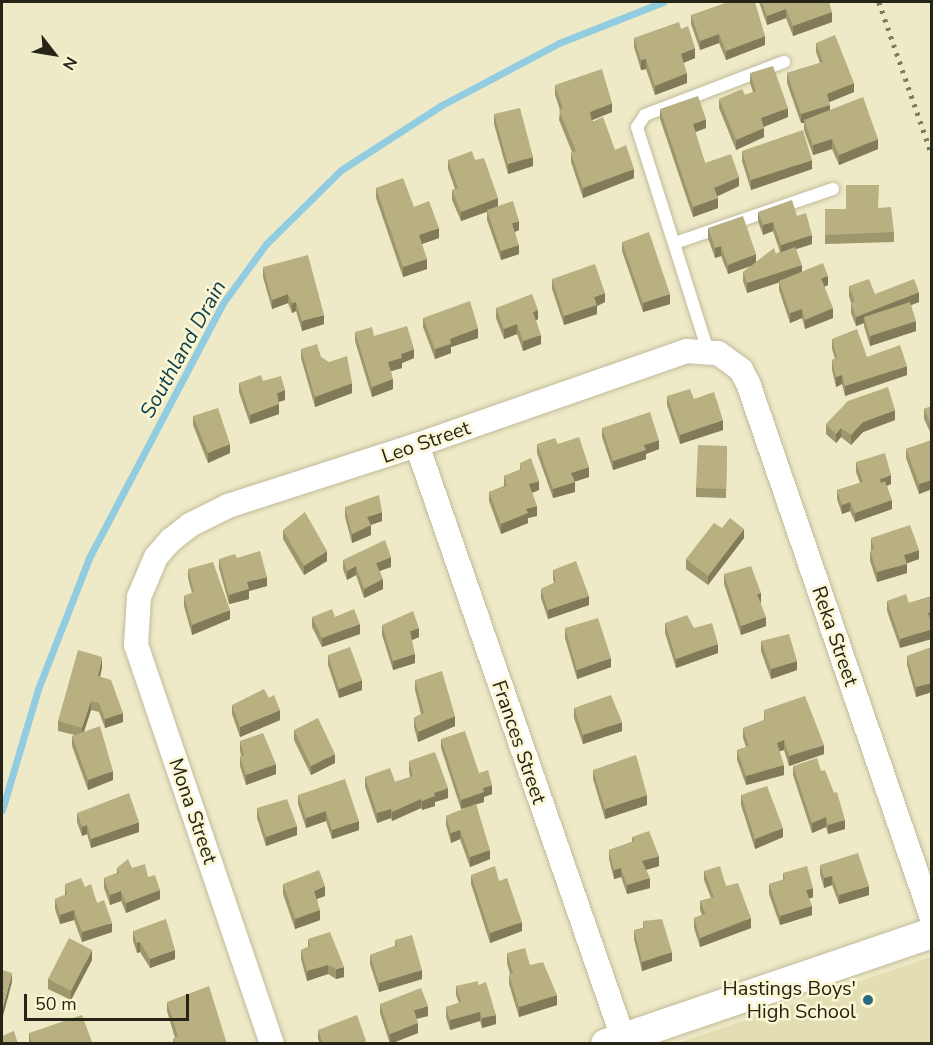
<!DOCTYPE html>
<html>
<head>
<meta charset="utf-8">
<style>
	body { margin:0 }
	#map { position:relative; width:933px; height:1045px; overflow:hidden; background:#eee9c7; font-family:"Nunito Sans",sans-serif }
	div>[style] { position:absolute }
	.built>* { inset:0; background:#e3ddb3 }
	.stream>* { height:7px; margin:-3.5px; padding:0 3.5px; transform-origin:3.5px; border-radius:3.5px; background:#92cce0 }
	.roads { filter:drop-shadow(0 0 2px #c0bb9a) drop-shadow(0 0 2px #c0bb9a) }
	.service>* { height:12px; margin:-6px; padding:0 6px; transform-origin:6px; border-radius:6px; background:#fff }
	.minor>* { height:24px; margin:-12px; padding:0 12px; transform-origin:12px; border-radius:12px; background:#fff }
	.tertiary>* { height:30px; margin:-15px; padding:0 15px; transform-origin:15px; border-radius:15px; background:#fff }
	.rail>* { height:4.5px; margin-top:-2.25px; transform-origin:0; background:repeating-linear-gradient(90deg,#7e7b65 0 3px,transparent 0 9px) }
	.wall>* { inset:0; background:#9e976e }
	.shaded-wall>* { inset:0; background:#817b5a }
	.building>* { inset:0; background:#b8b080 }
	.dots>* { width:16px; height:16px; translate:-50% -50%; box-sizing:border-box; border:3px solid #fbf6d4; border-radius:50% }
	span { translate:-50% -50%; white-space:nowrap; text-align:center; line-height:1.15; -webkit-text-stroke:5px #fbf6d4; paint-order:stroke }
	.street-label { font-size:20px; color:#262417 }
	.poi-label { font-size:20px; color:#262417 }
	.right { translate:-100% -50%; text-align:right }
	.water-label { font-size:21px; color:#0f4150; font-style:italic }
	.frame { position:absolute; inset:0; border:3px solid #262417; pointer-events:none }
	.north { position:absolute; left:24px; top:24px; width:60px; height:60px; -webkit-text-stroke:4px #fbf6d4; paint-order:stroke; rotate:121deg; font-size:16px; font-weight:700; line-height:24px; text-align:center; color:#262417 }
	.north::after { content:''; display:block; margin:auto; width:21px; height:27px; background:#262417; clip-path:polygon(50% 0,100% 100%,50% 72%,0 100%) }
	.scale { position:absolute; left:24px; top:994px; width:165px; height:27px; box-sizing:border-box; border:3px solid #262417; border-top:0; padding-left:8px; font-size:18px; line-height:21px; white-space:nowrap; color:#262417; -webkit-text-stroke:4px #fbf6d4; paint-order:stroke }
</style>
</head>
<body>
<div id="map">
	<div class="built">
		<i style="clip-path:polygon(931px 957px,931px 1043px,678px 1043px)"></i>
	</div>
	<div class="stream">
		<i style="left:2px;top:810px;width:126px;rotate:-73.4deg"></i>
		<i style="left:38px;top:689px;width:141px;rotate:-68.7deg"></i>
		<i style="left:89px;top:558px;width:288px;rotate:-62.3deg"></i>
		<i style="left:223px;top:303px;width:73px;rotate:-53.9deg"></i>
		<i style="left:266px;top:244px;width:105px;rotate:-44.6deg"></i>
		<i style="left:341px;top:170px;width:120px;rotate:-32.8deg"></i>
		<i style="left:442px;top:105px;width:132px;rotate:-27.9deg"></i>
		<i style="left:559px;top:43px;width:112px;rotate:-21.5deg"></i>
	</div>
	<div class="roads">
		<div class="service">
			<i style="left:675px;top:243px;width:167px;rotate:-18.9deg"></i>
			<i style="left:708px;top:351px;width:235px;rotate:-107.6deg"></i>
			<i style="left:637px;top:127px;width:14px;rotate:-56deg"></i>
			<i style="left:645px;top:115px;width:149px;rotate:-20.9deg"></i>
		</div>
		<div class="minor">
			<i style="left:417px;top:445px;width:628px;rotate:70.84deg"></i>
			<i style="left:272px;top:1044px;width:422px;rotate:-108.8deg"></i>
			<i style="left:136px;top:645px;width:48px;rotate:-86.4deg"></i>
			<i style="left:139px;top:597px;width:43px;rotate:-67deg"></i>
			<i style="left:156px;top:557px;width:23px;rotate:-49deg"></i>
			<i style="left:171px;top:540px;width:24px;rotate:-38deg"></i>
			<i style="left:190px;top:525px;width:42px;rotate:-26.6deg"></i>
			<i style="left:228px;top:506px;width:199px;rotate:-17.9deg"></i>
			<i style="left:417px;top:445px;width:286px;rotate:-19.2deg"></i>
			<i style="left:687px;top:351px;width:31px;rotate:4deg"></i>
			<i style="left:718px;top:353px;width:29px;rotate:36deg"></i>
			<i style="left:741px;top:370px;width:15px;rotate:62deg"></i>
			<i style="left:748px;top:383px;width:566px;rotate:71.02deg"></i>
		</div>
		<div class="tertiary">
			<i style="left:606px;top:1044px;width:344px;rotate:-18.8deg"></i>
		</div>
	</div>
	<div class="rail">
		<i style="left:879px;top:2px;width:162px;rotate:70.9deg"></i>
	</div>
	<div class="wall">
		<i style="clip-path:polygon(759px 2px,829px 2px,832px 22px,793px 36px,786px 18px,767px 25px)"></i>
		<i style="clip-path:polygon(691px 15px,765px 45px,726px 60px,719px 43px,700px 50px,691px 24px)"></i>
		<i style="clip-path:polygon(681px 29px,695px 58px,683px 63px,687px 83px,655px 95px,646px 69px,641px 70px,634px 47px,634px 38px)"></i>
		<i style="clip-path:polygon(816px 43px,854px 92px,829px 102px,830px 110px,878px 149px,839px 165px,832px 149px,813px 155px,804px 130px,804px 123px,801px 123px,787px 83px,787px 73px,820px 63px,816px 52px)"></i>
		<i style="clip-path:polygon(750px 73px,788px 117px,763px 127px,764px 137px,736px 150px,719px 108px,719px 99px,745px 95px,753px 92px,750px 83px)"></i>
		<i style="clip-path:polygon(555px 85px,612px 112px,592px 120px,615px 150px,634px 178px,583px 198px,571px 162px,571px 153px,572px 152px,559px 120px,560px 110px,555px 95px)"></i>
		<i style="clip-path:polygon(660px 109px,706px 128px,695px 132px,705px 163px,739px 186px,717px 196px,718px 208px,693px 217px,660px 119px)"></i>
		<i style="clip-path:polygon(494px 114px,533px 166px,508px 174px,494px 124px)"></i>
		<i style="clip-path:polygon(742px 151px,812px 169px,751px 190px,742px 161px)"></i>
		<i style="clip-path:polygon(448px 160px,475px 160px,498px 207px,519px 230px,515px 232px,519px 254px,501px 260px,487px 220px,487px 211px,461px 221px,452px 200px,452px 190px,455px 189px,448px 169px)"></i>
		<i style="clip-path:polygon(376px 188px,414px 207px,439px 238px,422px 244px,427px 269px,403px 277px,376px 198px)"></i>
		<i style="clip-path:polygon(878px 208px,894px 232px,894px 242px,825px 244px,825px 235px)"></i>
		<i style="clip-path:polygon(758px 212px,797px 216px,812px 244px,796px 249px,802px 272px,828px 285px,824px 287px,833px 318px,805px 329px,802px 318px,790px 323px,779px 290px,779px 282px,747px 293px,743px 281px,743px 272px,751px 266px,728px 274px,721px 256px,715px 258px,708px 238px,708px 228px,756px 262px,780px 252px,773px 231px,763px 235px,758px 221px)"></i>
		<i style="clip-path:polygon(622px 242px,670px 304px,643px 312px,622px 251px)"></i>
		<i style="clip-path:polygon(263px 267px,324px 324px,302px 331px,296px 311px,292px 313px,288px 303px,272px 309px,263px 277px)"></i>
		<i style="clip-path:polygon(552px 279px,605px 302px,597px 306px,597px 314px,564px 325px,552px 289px)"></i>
		<i style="clip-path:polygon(849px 286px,875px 294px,919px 302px,911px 305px,916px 331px,870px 346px,864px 326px,864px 323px,856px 326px,851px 313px,851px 303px,849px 296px)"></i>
		<i style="clip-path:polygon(496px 308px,538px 319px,536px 320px,541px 344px,523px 351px,517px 334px,504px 339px,496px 318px)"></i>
		<i style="clip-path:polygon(423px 318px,478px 338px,451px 347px,451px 353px,435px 359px,423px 327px)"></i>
		<i style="clip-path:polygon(355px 332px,374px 336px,414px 358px,402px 363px,402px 368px,391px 371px,393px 389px,372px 397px,355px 341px)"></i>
		<i style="clip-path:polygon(832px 339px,867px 357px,907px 375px,845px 396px,842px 384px,836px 387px,832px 370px,832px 360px,835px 359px,832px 349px)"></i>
		<i style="clip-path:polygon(301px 349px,321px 357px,352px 393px,315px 407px,301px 358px)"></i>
		<i style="clip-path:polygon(263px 381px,285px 400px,279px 402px,279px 414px,250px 424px,239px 392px,239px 383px)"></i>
		<i style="clip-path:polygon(667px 396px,723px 430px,680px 444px,667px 405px)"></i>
		<i style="clip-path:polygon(932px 406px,932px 436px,924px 419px,924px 409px)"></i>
		<i style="clip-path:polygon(193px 416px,230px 453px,208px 463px,193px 425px)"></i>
		<i style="clip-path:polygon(895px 420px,863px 432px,851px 445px,841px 437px,836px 443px,826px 434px,826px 424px)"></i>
		<i style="clip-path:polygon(602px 428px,659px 449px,646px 454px,646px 459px,613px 470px,602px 437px)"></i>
		<i style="clip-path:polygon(932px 440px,932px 489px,919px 494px,906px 458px,906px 449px)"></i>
		<i style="clip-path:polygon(537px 444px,558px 444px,589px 477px,574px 481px,575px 492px,553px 498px,537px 453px)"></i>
		<i style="clip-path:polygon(727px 446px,726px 498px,696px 497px,696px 488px)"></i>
		<i style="clip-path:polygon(856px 462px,891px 484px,887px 486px,892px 509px,855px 522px,850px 511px,842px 514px,837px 499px,837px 490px,860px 483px,856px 472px)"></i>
		<i style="clip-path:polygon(520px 463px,539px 490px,532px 493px,537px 516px,528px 518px,528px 523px,501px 534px,489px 501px,489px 492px,504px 486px,504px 476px,520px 470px)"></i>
		<i style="clip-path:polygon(345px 507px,382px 521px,371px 525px,371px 535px,352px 543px,345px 517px)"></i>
		<i style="clip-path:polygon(722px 528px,744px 538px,708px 585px,686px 569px,686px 559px)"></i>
		<i style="clip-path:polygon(283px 530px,327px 561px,304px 575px,283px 539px)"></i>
		<i style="clip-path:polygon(871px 538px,919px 559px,907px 563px,907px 573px,877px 582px,870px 561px,870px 551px,871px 551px)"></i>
		<i style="clip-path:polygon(219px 559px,267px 586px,249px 591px,249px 599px,229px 604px,219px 568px)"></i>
		<i style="clip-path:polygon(343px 560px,391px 567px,380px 571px,383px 589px,364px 598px,356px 575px,347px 580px,343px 569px)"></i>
		<i style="clip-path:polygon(188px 569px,230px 619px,192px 635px,184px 606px,184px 596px,192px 593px,188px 578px)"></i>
		<i style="clip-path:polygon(553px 570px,589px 605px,548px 619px,541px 598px,541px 589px,554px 583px,553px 579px)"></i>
		<i style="clip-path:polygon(724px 574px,761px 602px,760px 603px,766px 626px,741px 635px,724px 584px)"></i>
		<i style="clip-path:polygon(932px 596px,932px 621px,900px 648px,887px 611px,887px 601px,909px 603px)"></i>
		<i style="clip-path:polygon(312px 617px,335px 617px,360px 634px,322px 647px,312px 627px)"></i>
		<i style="clip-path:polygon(665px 623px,694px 628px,718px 653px,676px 668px,665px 633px)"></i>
		<i style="clip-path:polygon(382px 625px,419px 637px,412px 640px,415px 663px,393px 670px,382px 635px)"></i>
		<i style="clip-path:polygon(565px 628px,611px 667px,577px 679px,565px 638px)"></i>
		<i style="clip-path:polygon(761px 641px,797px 670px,771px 679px,761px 651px)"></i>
		<i style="clip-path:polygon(932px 647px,932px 692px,916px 697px,907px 665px,907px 656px)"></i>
		<i style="clip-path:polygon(328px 655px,362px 690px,339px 698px,328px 665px)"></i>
		<i style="clip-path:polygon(102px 667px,100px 677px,123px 722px,105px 728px,99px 712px,91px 710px,84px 732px,113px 780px,88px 790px,72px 746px,72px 736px,75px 735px,58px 731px,58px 721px)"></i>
		<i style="clip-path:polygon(415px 680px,455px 726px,418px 742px,414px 727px,414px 718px,421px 714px,415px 690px)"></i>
		<i style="clip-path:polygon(232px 705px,280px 720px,240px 737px,232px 714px)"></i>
		<i style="clip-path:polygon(574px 708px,622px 731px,583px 744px,574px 718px)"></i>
		<i style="clip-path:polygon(764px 710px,824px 754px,789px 766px,784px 750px,779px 751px,784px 775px,746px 785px,737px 760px,737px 750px,746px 747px,743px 738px,743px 728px,764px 720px)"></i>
		<i style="clip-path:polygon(294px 730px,335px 763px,311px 775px,294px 740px)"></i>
		<i style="clip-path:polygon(441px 739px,479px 773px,492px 794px,484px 797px,484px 802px,476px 804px,490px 859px,470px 867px,460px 839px,451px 843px,446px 825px,446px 816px,473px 805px,461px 809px,441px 748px)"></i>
		<i style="clip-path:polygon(240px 741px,276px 774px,246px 785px,240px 766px,240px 757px,241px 756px,240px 750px)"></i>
		<i style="clip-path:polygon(409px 761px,448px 798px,435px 802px,435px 806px,422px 810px,421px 808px,392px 821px,391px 818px,377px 823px,365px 787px,365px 777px,395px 782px,410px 777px,409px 771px)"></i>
		<i style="clip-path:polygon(793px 766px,821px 771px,834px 793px,845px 829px,828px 834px,826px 827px,812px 833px,793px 775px)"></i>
		<i style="clip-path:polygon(593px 770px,647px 805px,605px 819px,593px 779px)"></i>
		<i style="clip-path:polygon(298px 795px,359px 830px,332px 839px,326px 821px,306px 828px,298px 804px)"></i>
		<i style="clip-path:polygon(741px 795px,783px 837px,755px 849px,741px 805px)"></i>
		<i style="clip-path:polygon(257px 808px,297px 835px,266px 846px,257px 818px)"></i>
		<i style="clip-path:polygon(77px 813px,139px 832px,91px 848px,87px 834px,82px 836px,77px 822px)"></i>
		<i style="clip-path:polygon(632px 837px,659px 866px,646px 870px,650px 888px,627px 894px,621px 877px,614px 879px,609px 859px,609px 850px,632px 842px)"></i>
		<i style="clip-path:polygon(820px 865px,869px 895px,839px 904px,832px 885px,824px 888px,820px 874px)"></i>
		<i style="clip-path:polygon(117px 868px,132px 868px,148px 877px,160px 899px,126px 913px,121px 901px,110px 905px,104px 888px,104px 878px,117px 873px)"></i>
		<i style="clip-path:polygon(704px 871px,726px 886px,751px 928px,700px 947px,694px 928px,694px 918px,702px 915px,700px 910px,700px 901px,711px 898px,704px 880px)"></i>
		<i style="clip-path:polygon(783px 873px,813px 897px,809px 899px,812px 915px,780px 925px,769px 894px,769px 884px,783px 880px)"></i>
		<i style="clip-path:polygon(471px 875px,522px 931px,490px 943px,471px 884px)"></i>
		<i style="clip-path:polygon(65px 884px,85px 887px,97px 903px,112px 932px,82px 942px,74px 920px,60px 924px,55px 909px,55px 899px,65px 895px)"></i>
		<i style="clip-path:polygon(283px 884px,325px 896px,317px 899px,320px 920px,295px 929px,283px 894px)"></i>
		<i style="clip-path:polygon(643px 921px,672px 961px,642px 971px,634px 939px,634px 930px,643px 928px)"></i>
		<i style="clip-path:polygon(133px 931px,175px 959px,150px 968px,140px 952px,137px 953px,133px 941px)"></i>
		<i style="clip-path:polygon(308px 939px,344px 977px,336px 979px,328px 974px,307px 981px,301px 959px,301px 950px,308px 947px)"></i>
		<i style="clip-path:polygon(395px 940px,422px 979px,379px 992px,370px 964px,370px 955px,395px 946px)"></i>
		<i style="clip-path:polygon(507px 953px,530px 965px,557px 1005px,519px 1017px,509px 984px,509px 975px,510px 974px,507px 963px)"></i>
		<i style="clip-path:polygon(92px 960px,71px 1000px,48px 989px,48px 979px)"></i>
		<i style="clip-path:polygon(478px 985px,496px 1024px,482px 1028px,480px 1021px,450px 1030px,446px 1017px,446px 1007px,459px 1003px,456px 995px,456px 986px)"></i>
		<i style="clip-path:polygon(167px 1002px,227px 1044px,173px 1044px,173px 1039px,175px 1038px,167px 1011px)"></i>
		<i style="clip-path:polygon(380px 1004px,428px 1016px,417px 1019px,418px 1033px,390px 1044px,380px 1013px)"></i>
		<i style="clip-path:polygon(318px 1030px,366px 1044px,320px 1044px,318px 1039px)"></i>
		<i style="clip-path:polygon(29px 1033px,92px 1044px,29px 1044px)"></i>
	</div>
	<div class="shaded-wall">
		<i style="clip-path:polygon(786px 9px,786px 18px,767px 25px,767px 16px)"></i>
		<i style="clip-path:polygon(832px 12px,832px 22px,793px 36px,793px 26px)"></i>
		<i style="clip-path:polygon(719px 34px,719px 43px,700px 50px,700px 41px)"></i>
		<i style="clip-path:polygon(765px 36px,765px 45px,726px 60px,726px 51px)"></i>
		<i style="clip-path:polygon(695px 48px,695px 58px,681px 64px,681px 54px)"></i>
		<i style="clip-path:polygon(646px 59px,646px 69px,641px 70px,641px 60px)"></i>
		<i style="clip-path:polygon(687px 73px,687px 83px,655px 95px,655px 86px)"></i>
		<i style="clip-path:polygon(854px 83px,854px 92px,827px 103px,827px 94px)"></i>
		<i style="clip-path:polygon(612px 103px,612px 112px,590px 121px,590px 112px)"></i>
		<i style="clip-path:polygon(830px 105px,830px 114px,804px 120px,804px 123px,801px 123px,801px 114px)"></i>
		<i style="clip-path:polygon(788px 108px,788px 117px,761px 128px,761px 118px)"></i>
		<i style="clip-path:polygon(706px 119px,706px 128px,693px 133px,693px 124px)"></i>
		<i style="clip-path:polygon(764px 128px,764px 137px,736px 150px,736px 140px)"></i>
		<i style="clip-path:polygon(832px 139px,832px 149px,813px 155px,813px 145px)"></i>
		<i style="clip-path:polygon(878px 139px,878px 149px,839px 165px,839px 155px)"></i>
		<i style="clip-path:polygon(533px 157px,533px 166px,508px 174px,508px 164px)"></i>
		<i style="clip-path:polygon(812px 160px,812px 169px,751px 190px,751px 180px)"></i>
		<i style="clip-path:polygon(634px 169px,634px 178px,583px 198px,583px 188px)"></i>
		<i style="clip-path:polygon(739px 177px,739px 186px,714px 198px,714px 188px)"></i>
		<i style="clip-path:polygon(498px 198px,498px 208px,461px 221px,461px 212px)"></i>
		<i style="clip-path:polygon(718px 198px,718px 208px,693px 217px,693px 207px)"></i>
		<i style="clip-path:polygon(519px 221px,519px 230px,512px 233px,512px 223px)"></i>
		<i style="clip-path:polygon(773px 222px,773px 231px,763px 235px,763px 225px)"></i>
		<i style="clip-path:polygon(439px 228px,439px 238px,419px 245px,419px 235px)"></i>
		<i style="clip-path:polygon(812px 235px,812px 244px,781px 254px,781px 245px)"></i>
		<i style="clip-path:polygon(519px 245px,519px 254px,501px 260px,501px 251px)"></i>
		<i style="clip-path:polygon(721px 246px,721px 256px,715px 258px,715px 248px)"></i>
		<i style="clip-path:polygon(756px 254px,756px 264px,728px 274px,728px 265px)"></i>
		<i style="clip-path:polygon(427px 259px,427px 269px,403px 277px,403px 267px)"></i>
		<i style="clip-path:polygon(802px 265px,802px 275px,747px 293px,747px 283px)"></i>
		<i style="clip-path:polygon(828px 276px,828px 285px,821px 288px,821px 278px)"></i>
		<i style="clip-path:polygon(919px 292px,919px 302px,866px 322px,864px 317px,864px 323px,856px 326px,856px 317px)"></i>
		<i style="clip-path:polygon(605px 293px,605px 302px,597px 306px,597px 314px,564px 325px,564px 316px,594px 297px)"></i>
		<i style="clip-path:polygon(288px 294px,288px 303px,272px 309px,272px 300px)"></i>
		<i style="clip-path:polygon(670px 294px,670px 304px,643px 312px,643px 303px)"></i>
		<i style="clip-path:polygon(296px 302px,296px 311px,292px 313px,292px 303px)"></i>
		<i style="clip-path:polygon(833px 308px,833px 318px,805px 329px,805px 320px)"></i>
		<i style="clip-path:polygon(802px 309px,802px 318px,790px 323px,790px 313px)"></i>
		<i style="clip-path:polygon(538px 310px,538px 319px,533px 322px,533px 312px)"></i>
		<i style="clip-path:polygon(324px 315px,324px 324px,302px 331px,302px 321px)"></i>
		<i style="clip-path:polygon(916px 321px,916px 331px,870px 346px,870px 336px)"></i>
		<i style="clip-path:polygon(517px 324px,517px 334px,504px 339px,504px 329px)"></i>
		<i style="clip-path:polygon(478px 328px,478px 338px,451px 347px,451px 353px,435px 359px,435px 349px,450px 339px)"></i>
		<i style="clip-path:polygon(541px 335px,541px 344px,523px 351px,523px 341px)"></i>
		<i style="clip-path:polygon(414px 349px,414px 358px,402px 363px,402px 368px,388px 372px,388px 362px,401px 354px)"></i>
		<i style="clip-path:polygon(907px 366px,907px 375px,845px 396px,845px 386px)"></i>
		<i style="clip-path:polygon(842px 375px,842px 384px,836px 387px,836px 377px)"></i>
		<i style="clip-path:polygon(393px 379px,393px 389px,372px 397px,372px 387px)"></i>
		<i style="clip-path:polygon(352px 383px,352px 393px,315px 407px,315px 397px)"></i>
		<i style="clip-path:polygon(285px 390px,285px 400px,277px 402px,277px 393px)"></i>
		<i style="clip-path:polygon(279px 404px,279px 414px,250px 424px,250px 415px)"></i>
		<i style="clip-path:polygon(895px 410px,895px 420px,863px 432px,851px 445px,851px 435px,863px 422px)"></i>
		<i style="clip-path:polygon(723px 420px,723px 430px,680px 444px,680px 435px)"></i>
		<i style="clip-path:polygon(841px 428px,841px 437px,836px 443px,836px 434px)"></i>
		<i style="clip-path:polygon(659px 440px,659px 449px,646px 454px,646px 459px,613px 470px,613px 461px,644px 445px)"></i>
		<i style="clip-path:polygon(230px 444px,230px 453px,208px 463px,208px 453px)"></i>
		<i style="clip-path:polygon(589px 467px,589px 477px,571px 483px,571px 473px)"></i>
		<i style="clip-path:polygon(891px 475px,891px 484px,880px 488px,880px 479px)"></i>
		<i style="clip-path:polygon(932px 480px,932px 489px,919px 494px,919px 484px)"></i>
		<i style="clip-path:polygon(539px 481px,539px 490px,529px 494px,529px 484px)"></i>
		<i style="clip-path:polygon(575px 482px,575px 492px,553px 498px,553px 489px)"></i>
		<i style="clip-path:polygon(892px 500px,892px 509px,855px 522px,855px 513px)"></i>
		<i style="clip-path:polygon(850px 502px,850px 511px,842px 514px,842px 505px)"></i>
		<i style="clip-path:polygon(537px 506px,537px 516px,528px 518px,528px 523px,501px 534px,501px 524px,526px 509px)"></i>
		<i style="clip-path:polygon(382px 512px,382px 521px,367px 526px,367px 517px)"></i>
		<i style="clip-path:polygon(371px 525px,371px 535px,352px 543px,352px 534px)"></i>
		<i style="clip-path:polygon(744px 529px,744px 538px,708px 585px,708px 576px)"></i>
		<i style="clip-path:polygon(919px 550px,919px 559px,905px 564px,907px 564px,907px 573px,877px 582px,877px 572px,904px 555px)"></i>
		<i style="clip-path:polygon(327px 551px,327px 561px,304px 575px,304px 566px)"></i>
		<i style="clip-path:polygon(391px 557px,391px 567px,376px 572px,376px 563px)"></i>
		<i style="clip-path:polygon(356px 566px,356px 575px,347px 580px,347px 571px)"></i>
		<i style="clip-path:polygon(267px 577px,267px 586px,249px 591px,249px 599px,229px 604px,229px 595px,247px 582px)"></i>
		<i style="clip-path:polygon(383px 579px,383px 589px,364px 598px,364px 589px)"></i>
		<i style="clip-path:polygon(761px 593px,761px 602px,757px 604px,757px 594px)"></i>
		<i style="clip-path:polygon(589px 596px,589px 605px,548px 619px,548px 610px)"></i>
		<i style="clip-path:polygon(230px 610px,230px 619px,192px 635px,192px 625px)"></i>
		<i style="clip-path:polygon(932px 612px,932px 621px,928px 623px,928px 613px)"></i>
		<i style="clip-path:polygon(766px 617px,766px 626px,741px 635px,741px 626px)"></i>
		<i style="clip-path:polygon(360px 624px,360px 634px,322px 647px,322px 638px)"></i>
		<i style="clip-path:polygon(419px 628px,419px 637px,410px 641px,410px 631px)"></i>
		<i style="clip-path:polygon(932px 629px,932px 639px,900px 648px,900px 639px)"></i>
		<i style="clip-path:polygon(718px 644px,718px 653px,676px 668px,676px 659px)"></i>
		<i style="clip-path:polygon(415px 654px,415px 663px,393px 670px,393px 661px)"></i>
		<i style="clip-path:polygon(102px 657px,102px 667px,98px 686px,98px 676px)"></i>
		<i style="clip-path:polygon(611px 658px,611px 667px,577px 679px,577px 670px)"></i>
		<i style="clip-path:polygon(797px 661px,797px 670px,771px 679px,771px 669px)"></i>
		<i style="clip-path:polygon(362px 680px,362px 690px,339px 698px,339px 689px)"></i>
		<i style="clip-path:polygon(932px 683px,932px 692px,916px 697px,916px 687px)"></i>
		<i style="clip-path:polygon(91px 701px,91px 710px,82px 737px,82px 728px)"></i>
		<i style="clip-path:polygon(280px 710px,280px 720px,240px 737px,240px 727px)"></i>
		<i style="clip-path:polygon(123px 713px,123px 722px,105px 728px,105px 719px)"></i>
		<i style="clip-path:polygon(455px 716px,455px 726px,418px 742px,418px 732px)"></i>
		<i style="clip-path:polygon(622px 722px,622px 731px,583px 744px,583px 735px)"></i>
		<i style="clip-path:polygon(784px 740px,784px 750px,777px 752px,777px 743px)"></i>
		<i style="clip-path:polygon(824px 745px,824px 754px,789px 766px,789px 756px)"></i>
		<i style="clip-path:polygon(335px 754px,335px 763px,311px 775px,311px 766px)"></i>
		<i style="clip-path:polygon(276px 764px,276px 774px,246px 785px,246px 775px)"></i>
		<i style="clip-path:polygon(784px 765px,784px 775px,746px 785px,746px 776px)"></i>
		<i style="clip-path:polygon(113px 771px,113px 780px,88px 790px,88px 780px)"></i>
		<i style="clip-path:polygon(492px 785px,492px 794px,484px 797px,484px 802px,461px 809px,461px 800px,483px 788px)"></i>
		<i style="clip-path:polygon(448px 788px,448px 798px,435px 802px,435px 806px,422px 810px,422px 801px,434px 793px)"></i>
		<i style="clip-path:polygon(647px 795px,647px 805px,605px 819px,605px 809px)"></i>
		<i style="clip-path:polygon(421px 799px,421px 808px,392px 821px,392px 812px)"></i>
		<i style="clip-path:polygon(391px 809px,391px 818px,377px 823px,377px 813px)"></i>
		<i style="clip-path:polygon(326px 811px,326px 821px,306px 828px,306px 818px)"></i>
		<i style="clip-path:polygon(826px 817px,826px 827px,812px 833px,812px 823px)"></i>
		<i style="clip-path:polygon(845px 820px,845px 829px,828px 834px,828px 825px)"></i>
		<i style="clip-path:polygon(359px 821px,359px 830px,332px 839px,332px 830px)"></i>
		<i style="clip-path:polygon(139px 822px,139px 832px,91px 848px,91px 839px)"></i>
		<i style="clip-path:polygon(87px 825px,87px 834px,82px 836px,82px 827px)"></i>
		<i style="clip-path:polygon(297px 826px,297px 835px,266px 846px,266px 837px)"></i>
		<i style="clip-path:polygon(783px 828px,783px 837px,755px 849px,755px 839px)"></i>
		<i style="clip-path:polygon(460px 830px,460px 839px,451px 843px,451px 833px)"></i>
		<i style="clip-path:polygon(490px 850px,490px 859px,470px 867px,470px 857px)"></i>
		<i style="clip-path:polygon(659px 856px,659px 866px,642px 871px,642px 861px)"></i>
		<i style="clip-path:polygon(621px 868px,621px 877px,614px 879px,614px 870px)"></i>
		<i style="clip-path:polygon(832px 876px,832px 885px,824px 888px,824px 878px)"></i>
		<i style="clip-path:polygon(650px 878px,650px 888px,627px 894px,627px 885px)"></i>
		<i style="clip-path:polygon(325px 886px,325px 896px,314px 900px,314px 891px)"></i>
		<i style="clip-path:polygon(869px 886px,869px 895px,839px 904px,839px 895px)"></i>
		<i style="clip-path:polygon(813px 888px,813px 897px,806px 900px,806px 890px)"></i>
		<i style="clip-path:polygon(160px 890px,160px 899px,126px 913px,126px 903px)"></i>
		<i style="clip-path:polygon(121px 891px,121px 901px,110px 905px,110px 895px)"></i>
		<i style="clip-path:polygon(812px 906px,812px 915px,780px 925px,780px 916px)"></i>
		<i style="clip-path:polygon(74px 910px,74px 920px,60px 924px,60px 915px)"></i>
		<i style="clip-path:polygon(320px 910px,320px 920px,295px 929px,295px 919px)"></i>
		<i style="clip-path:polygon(751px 918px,751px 928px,700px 947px,700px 938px)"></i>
		<i style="clip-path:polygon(522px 922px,522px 931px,490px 943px,490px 933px)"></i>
		<i style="clip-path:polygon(112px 923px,112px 932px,82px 942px,82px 932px)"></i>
		<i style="clip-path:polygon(140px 942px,140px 952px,137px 953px,137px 943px)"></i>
		<i style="clip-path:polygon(92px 950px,92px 960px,71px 1000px,71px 991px)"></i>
		<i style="clip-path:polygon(175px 950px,175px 959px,150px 968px,150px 959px)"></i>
		<i style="clip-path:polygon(672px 952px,672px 961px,642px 971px,642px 962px)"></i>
		<i style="clip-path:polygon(328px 965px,328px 974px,307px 981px,307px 971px)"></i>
		<i style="clip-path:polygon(344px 967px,344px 977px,336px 979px,336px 969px)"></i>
		<i style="clip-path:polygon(422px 970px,422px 979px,379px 992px,379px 983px)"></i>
		<i style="clip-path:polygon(12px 973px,12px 982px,2px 1020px,2px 1011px)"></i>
		<i style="clip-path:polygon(557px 995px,557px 1005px,519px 1017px,519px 1007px)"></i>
		<i style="clip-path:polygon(428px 1006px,428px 1016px,414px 1019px,414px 1010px)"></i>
		<i style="clip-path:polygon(480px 1012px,480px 1021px,450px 1030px,450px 1020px)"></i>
		<i style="clip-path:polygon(496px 1015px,496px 1024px,482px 1028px,482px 1018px)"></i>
		<i style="clip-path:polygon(418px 1023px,418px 1033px,390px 1044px,390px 1034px)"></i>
	</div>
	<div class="building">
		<i style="clip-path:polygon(728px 2px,755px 2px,765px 36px,726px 51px,719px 34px,700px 41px,691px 15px)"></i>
		<i style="clip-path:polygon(762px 2px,829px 2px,832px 12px,793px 26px,786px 9px,767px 16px)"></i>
		<i style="clip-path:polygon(679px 22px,681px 29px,688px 26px,695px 48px,681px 54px,687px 73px,655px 86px,646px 59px,641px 60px,634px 38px)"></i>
		<i style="clip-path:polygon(835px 35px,854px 83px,827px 94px,830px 105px,801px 114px,787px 73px,823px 62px,816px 43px)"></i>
		<i style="clip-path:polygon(773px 66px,788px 108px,761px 118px,764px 128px,736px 140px,719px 99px,742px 89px,745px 95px,756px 91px,750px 73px)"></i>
		<i style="clip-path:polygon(602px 69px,612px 103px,590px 112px,592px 122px,603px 117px,615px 150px,626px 145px,634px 169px,583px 188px,571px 153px,576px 151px,559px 110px,563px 109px,555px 85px)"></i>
		<i style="clip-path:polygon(698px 96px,706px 119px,693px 124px,705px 163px,731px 154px,739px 177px,714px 188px,718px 198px,693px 207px,660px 109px)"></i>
		<i style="clip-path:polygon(863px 97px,878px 139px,839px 155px,832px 139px,813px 145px,804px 120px)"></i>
		<i style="clip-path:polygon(520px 108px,533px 157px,508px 164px,494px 114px)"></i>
		<i style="clip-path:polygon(803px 130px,812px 160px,751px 180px,742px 151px)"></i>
		<i style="clip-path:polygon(472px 151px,475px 160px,484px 158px,498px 198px,461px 212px,452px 190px,458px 188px,448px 160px)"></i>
		<i style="clip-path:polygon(403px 178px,414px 207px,429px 201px,439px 228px,419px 235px,427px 259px,403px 267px,376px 188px)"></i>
		<i style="clip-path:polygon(846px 185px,879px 185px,878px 208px,891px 207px,894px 232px,825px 235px,825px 209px,846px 209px)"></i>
		<i style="clip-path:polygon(792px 200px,797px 216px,806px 213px,812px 235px,781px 245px,773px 222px,763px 225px,758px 212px)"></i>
		<i style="clip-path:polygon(513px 201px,519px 221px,512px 223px,519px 245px,501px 251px,487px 210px)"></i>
		<i style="clip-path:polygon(743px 216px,756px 254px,728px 265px,721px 246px,715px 248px,708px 228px)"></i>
		<i style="clip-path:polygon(649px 232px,670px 294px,643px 303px,622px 242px)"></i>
		<i style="clip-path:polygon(795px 247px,802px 265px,747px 283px,743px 272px,774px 248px,776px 254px)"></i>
		<i style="clip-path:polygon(308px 255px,324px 315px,302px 321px,296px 302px,292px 303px,288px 294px,272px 300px,263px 267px)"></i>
		<i style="clip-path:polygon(823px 263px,828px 276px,821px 278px,833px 308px,805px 320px,802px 309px,790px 313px,779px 281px)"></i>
		<i style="clip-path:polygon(595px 264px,605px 293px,594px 297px,597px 305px,564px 316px,552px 279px)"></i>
		<i style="clip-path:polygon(869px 279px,875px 294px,914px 279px,919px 292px,856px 317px,851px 303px,855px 301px,849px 286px)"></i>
		<i style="clip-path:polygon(532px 294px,538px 310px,533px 312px,541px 335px,523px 341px,517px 324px,504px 329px,496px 308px)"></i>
		<i style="clip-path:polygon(470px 301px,478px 328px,450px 339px,451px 344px,435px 349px,423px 318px)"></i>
		<i style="clip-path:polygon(910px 302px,916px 321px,870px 336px,864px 317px)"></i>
		<i style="clip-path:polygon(407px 326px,414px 349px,401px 354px,402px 358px,388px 362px,393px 379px,372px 387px,355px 332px,372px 327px,374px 336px)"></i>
		<i style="clip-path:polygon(857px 329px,867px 357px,900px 345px,907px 366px,845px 386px,842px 375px,836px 377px,832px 360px,837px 358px,832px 339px)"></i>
		<i style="clip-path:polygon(317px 344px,321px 357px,329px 362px,347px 356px,352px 383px,315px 397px,301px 349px)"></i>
		<i style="clip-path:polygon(261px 375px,263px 381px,281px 376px,285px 390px,277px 393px,279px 404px,250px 415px,239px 383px)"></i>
		<i style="clip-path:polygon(888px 387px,895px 410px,863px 422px,851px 435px,841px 428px,836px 434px,826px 424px,848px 401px)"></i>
		<i style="clip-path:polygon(690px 389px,694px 399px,714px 392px,723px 420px,680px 435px,667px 396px)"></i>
		<i style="clip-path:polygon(932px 406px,932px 427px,924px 409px)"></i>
		<i style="clip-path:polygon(218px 408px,230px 444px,208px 453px,193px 416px)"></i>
		<i style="clip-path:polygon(650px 412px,659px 440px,644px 445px,646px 450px,613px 461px,602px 428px)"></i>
		<i style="clip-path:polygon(579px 437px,589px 467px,571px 473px,575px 482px,553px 489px,537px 444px,555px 438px,558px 444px)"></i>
		<i style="clip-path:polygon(932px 440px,932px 480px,919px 484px,906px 449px)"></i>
		<i style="clip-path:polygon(698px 445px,727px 446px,726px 489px,696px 488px)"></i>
		<i style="clip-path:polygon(885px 453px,891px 475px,880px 479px,881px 483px,885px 481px,892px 500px,855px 513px,850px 502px,842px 505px,837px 490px,863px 482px,856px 462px)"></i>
		<i style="clip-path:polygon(531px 458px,539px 481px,529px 484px,537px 506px,526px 509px,528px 513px,501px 524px,489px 492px,507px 486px,504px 476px,521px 469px,520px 463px)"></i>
		<i style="clip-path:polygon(379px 495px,382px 512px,367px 517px,371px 525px,352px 534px,345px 507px)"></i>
		<i style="clip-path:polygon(305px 512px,327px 551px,304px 566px,283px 530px)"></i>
		<i style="clip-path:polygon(730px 518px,744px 529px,708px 576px,686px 559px,714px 523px,722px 528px)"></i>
		<i style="clip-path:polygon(910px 525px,919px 550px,904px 555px,907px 564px,877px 572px,870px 551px,874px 549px,871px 538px)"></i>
		<i style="clip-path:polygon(385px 540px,391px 557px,376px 563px,383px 579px,364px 589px,356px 566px,347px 571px,343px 560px)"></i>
		<i style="clip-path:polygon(260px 551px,267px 577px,247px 582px,249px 589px,229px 595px,219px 559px,235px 554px,237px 558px)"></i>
		<i style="clip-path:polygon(576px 561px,589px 596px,548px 610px,541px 589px,556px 582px,553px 570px)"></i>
		<i style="clip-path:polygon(213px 562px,230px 610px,192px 625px,184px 596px,194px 592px,188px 569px)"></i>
		<i style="clip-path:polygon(751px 566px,761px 593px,757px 594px,766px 617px,741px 626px,724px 574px)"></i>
		<i style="clip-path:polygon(906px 594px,909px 603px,932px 596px,932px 612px,928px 613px,932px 624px,932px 629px,900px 639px,887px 601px)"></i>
		<i style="clip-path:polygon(332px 609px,335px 617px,354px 609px,360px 624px,322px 638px,312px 617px)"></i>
		<i style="clip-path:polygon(413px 611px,419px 628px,410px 631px,415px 654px,393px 661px,382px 625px)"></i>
		<i style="clip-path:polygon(687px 615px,694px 628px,712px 623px,718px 644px,676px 659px,665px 623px)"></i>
		<i style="clip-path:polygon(598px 618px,611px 658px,577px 670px,565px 628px)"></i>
		<i style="clip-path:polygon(789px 634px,797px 661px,771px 669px,761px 641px)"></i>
		<i style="clip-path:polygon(350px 647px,362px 680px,339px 689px,328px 655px)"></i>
		<i style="clip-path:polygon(932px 647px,932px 683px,916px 687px,907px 656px)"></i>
		<i style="clip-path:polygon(78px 650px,102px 657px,98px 676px,111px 680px,123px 713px,105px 719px,99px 703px,91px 701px,82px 728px,58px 721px)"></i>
		<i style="clip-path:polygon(442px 671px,455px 716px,418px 732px,414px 718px,424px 713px,415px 680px)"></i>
		<i style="clip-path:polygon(264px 689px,269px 698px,274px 695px,280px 710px,240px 727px,232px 705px)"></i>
		<i style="clip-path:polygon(611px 695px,622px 722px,583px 735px,574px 708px)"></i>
		<i style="clip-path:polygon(805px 696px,824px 745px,789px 756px,784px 740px,777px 743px,784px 765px,746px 776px,737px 750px,749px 746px,743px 728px,765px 720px,764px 710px)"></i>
		<i style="clip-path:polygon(318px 718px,335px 754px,311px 766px,294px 730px)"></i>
		<i style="clip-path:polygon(100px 726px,113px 771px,88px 780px,72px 736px)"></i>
		<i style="clip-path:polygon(465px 731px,479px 773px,488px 770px,492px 785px,483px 788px,484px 792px,461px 800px,441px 739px)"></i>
		<i style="clip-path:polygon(263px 733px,276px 764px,246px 775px,240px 757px,244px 755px,240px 741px)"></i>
		<i style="clip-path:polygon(435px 752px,448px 788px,434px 793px,435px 796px,422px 801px,421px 799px,392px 812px,391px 809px,377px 813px,365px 777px,390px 768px,395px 782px,413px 776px,409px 761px)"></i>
		<i style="clip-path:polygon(636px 755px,647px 795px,605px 809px,593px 770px)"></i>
		<i style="clip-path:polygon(817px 758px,821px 771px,825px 770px,834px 793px,837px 792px,845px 820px,828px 825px,826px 817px,812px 823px,793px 766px)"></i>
		<i style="clip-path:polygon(345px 779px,359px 821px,332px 830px,326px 811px,306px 818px,298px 795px)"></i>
		<i style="clip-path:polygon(767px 786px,783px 828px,755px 839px,741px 795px)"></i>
		<i style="clip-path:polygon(129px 793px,139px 822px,91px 839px,87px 825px,82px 827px,77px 813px)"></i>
		<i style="clip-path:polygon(287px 799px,297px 826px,266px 837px,257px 808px)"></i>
		<i style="clip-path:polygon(476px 804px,490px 850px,470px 857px,460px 830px,451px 833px,446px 816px)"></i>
		<i style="clip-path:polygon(649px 831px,659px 856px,642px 861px,650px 878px,627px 885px,621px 868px,614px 870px,609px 850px,634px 841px,632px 837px)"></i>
		<i style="clip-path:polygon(858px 853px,869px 886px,839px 895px,832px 876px,824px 878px,820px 865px)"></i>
		<i style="clip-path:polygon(128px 859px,132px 868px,145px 864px,148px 877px,155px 875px,160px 890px,126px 903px,121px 891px,110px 895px,104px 878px,119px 873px,117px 868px)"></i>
		<i style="clip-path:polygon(495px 866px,499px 881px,507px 878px,522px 922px,490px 933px,471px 875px)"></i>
		<i style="clip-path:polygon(720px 866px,726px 886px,738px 883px,751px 918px,700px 938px,694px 918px,706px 914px,700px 901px,714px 897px,704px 871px)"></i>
		<i style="clip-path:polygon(807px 866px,813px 888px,806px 890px,812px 906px,780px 916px,769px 884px,785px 879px,783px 873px)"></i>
		<i style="clip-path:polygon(319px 870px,325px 886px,314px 891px,320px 910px,295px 919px,283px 884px)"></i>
		<i style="clip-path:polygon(81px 878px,85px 887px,91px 884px,97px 903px,104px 900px,112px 923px,82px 932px,74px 910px,60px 915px,55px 899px,67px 894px,65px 884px)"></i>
		<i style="clip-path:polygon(166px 919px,175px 950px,150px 959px,140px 942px,137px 943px,133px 931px)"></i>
		<i style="clip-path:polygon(662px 919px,672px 952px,642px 962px,634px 930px,644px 928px,643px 921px)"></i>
		<i style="clip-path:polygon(330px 932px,344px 967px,336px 969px,328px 965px,307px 971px,301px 950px,310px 946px,308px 939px)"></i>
		<i style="clip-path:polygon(412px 935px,422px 970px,379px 983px,370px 955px,397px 946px,395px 940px)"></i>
		<i style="clip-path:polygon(69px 938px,92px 950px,71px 991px,48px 979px)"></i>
		<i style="clip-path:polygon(525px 948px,530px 965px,543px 962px,557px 995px,519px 1007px,509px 975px,513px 973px,507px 953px)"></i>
		<i style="clip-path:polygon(2px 970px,12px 973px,2px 1011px)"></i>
		<i style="clip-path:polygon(478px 981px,478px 985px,486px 982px,496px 1015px,482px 1018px,480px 1012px,450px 1020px,446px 1007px,461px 1002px,456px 986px)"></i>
		<i style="clip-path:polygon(209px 986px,227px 1044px,174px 1044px,173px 1039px,178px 1036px,167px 1002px)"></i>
		<i style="clip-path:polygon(421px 988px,428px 1006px,414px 1010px,418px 1023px,390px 1034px,380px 1004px)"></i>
		<i style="clip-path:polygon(82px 1015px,92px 1042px,89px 1044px,32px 1044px,29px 1033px)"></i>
		<i style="clip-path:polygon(357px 1015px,366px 1041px,361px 1044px,323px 1044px,318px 1030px)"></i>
		<i style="clip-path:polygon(14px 1031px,18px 1044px,2px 1044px,2px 1036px)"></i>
	</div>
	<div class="dots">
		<i style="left:868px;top:1000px;background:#296a7e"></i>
	</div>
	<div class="street-label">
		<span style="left:426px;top:442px;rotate:-19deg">Leo Street</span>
		<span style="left:835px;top:636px;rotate:71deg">Reka Street</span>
		<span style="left:519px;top:742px;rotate:71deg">Frances Street</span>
		<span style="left:193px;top:811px;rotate:71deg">Mona Street</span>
	</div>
	<div class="poi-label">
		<span class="right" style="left:856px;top:1000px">Hastings Boys'<br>High School</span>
	</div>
	<div class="water-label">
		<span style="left:183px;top:349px;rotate:-61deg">Southland Drain</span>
	</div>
	<div class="frame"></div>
	<div class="north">N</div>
	<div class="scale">50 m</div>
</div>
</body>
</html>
